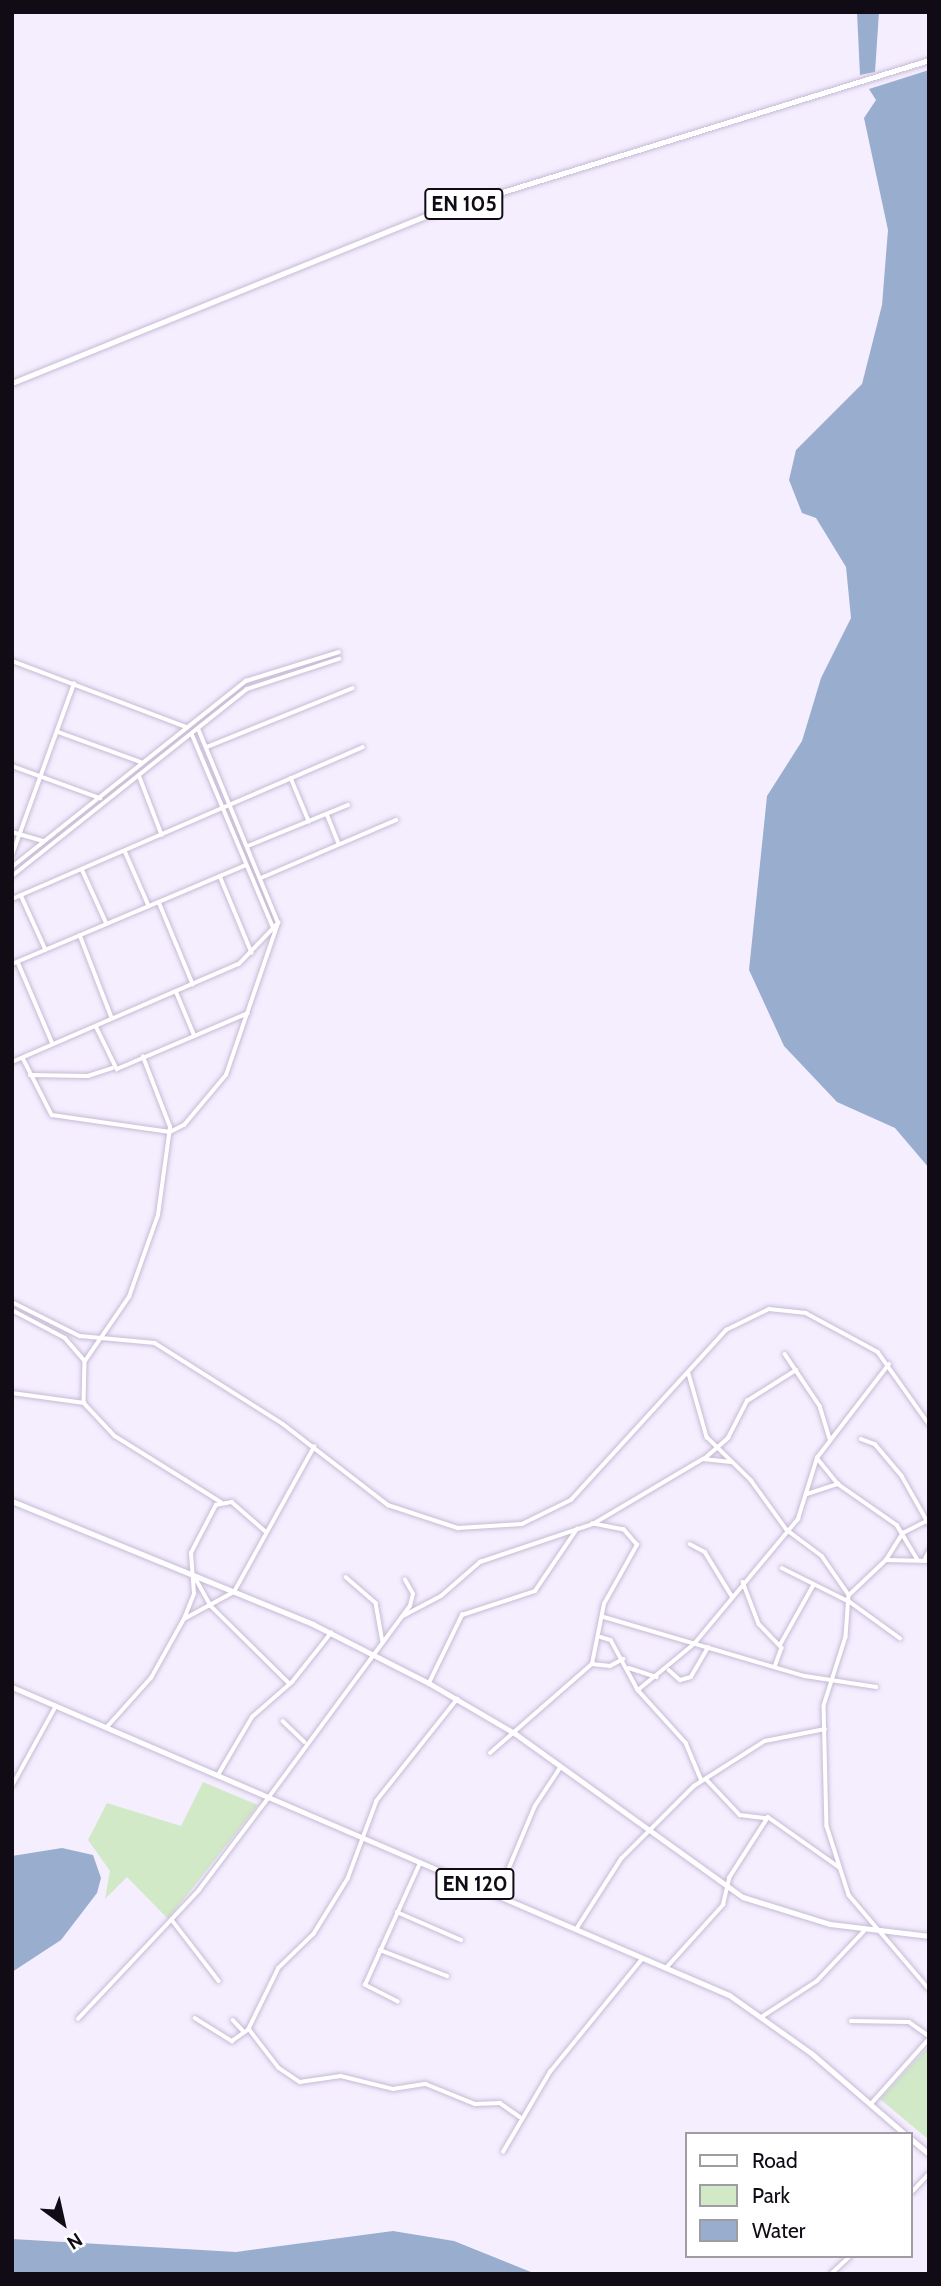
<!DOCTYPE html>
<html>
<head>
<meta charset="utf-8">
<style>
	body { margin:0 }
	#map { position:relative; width:941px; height:2286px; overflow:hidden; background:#f5eeff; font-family:Cabin,sans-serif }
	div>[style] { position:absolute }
	.green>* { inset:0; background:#d2e9c8 }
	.water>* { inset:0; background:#99aece }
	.roads { filter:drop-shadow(0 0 2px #c6bad5) drop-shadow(0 0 2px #c6bad5) }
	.minor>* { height:3.5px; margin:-1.75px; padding:0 1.75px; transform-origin:1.75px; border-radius:1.75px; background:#fff }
	.tertiary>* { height:4.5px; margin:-2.25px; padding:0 2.25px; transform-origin:2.25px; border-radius:2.25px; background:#fff }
	.primary>* { height:5px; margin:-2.5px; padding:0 2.5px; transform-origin:2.5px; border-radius:2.5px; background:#fff }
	span { translate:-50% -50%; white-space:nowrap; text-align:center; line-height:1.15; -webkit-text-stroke:7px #fff; paint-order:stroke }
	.shield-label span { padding:2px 5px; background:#fff; border:2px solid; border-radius:5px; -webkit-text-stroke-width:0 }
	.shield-label { font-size:21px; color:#100b15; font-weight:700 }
	.frame { position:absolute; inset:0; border:14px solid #100b15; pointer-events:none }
	.legend { position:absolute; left:685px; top:2132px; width:228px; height:126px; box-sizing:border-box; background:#fff; border:2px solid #9f9da1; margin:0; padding:9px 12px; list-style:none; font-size:21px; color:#100b15 }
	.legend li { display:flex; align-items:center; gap:14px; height:35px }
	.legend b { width:35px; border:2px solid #9f9da1 }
	.north { position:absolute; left:28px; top:2188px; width:70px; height:70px; -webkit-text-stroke:5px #fff; paint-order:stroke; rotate:147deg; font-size:19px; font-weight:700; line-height:28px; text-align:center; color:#100b15 }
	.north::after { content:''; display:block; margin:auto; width:24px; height:32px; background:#100b15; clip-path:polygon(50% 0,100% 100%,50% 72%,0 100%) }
</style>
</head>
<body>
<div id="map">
	<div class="green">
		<i style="clip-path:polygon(203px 1782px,258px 1805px,168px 1919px,127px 1877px,105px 1899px,110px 1871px,88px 1840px,107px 1803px,181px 1826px)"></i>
		<i style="clip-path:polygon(928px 2047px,929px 2048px,929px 2140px,880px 2099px)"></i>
	</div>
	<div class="water">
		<i style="clip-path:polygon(857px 12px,879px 12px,875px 72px,860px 75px)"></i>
		<i style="clip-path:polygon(929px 70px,929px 1168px,895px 1128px,837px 1102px,784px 1046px,749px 970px,767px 796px,802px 741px,821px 678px,851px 618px,846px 567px,816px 518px,802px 513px,789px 480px,796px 450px,862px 384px,882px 305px,888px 230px,864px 118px,876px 100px,869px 89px)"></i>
		<i style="clip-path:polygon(62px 1848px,93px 1855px,101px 1878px,97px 1893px,61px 1940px,12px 1972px,12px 1856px)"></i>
		<i style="clip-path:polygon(393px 2231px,454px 2241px,536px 2274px,12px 2274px,12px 2239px,236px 2252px)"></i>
	</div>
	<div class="roads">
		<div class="minor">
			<i style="left:12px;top:661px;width:187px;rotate:20.7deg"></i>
			<i style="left:58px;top:732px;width:88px;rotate:19.9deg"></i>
			<i style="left:192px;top:734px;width:214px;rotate:67.2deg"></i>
			<i style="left:207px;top:747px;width:157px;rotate:-22deg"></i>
			<i style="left:12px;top:766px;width:94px;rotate:20deg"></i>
			<i style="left:139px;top:775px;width:64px;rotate:69deg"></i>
			<i style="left:291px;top:778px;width:47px;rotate:67.3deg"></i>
			<i style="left:327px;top:814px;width:32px;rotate:68deg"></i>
			<i style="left:12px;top:832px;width:33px;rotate:16deg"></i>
			<i style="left:248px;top:846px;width:108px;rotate:-22.3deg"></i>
			<i style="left:125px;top:851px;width:60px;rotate:66.4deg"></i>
			<i style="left:12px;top:855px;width:182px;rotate:-70.1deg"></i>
			<i style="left:12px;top:867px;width:299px;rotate:-38.5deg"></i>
			<i style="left:246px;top:681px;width:97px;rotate:-17.3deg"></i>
			<i style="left:82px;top:869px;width:60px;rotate:65.6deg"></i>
			<i style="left:12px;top:876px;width:300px;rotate:-38.5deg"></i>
			<i style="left:247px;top:689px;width:97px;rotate:-18.1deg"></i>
			<i style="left:220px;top:876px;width:83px;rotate:67.4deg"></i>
			<i style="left:261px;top:878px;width:147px;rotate:-23.2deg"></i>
			<i style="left:21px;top:895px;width:60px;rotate:65.6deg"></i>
			<i style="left:12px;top:899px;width:382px;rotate:-23.4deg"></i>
			<i style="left:159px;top:902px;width:89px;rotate:67.5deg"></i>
			<i style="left:80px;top:935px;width:89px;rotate:68.9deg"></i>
			<i style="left:18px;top:962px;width:89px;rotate:66.9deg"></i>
			<i style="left:12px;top:964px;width:254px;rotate:-22.9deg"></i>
			<i style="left:176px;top:991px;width:47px;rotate:67.3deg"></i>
			<i style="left:96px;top:1026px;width:48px;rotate:64deg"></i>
			<i style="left:117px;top:1069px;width:142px;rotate:-23.1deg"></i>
			<i style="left:23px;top:1058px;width:64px;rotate:63deg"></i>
			<i style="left:52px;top:1115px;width:119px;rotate:8.2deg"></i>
			<i style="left:170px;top:1132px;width:16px;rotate:-27deg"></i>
			<i style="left:184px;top:1125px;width:65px;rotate:-50deg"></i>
			<i style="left:226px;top:1075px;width:161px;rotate:-71.1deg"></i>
			<i style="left:278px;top:923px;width:210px;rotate:-112.4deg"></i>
			<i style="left:12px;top:1062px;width:247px;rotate:-23.4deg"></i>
			<i style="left:239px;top:964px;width:57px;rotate:-46.4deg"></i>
			<i style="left:30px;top:1075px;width:58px;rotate:1deg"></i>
			<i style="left:88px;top:1076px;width:25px;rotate:-18deg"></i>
			<i style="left:12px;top:1302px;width:76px;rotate:26.6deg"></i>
			<i style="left:80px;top:1336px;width:75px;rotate:5.3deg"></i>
			<i style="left:155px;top:1343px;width:151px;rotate:32.3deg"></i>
			<i style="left:283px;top:1424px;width:133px;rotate:37.6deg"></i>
			<i style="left:388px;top:1505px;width:74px;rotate:18.2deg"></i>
			<i style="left:458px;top:1528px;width:64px;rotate:-3.6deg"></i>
			<i style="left:522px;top:1524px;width:55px;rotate:-26.1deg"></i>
			<i style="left:571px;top:1500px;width:230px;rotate:-47.6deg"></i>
			<i style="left:726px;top:1330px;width:48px;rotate:-26deg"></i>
			<i style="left:769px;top:1309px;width:37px;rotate:6deg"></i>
			<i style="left:806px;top:1313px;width:82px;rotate:28.4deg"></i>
			<i style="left:878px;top:1352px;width:88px;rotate:54.7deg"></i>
			<i style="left:12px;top:1310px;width:60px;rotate:27.8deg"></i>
			<i style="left:65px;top:1338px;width:30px;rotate:49deg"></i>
			<i style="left:85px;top:1361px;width:42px;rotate:91.4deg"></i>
			<i style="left:785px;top:1354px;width:63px;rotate:56.1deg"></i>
			<i style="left:820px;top:1406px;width:34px;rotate:73deg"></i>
			<i style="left:85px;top:1361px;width:78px;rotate:-55.5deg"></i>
			<i style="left:129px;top:1297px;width:87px;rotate:-70.5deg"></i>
			<i style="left:158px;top:1215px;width:89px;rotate:-82.2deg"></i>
			<i style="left:170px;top:1127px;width:75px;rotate:-111.1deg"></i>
			<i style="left:689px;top:1374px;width:66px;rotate:74.1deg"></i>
			<i style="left:707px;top:1437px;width:62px;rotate:44.3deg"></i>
			<i style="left:751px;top:1480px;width:62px;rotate:54.2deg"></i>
			<i style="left:787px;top:1530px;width:44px;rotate:36.6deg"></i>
			<i style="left:822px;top:1556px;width:47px;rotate:55.3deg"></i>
			<i style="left:849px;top:1595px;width:42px;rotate:94.1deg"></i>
			<i style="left:846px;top:1637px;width:72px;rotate:107.7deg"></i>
			<i style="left:824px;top:1706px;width:120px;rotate:88.6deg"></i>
			<i style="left:827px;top:1826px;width:72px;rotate:72.3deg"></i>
			<i style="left:849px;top:1895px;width:123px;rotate:49.6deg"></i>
			<i style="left:12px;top:1393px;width:73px;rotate:7.9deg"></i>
			<i style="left:84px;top:1403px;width:45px;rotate:46.8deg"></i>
			<i style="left:115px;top:1436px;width:125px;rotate:31.9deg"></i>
			<i style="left:861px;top:1439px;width:15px;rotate:20deg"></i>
			<i style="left:875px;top:1444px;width:42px;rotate:49.8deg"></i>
			<i style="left:902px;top:1476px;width:55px;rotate:60.6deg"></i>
			<i style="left:704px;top:1459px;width:32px;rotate:-41deg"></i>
			<i style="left:728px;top:1438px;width:42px;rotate:-62.8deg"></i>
			<i style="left:747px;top:1401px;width:58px;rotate:-32.3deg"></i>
			<i style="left:818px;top:1459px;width:32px;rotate:51deg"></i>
			<i style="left:807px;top:1494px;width:33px;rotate:-18deg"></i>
			<i style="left:838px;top:1484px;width:72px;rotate:34.8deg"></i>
			<i style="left:897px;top:1525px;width:39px;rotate:59deg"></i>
			<i style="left:690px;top:1544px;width:17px;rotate:28deg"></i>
			<i style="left:705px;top:1552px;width:52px;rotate:58.5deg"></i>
			<i style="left:925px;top:1559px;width:9px;rotate:-63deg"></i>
			<i style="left:886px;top:1560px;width:32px;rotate:-58deg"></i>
			<i style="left:903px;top:1533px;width:27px;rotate:-27deg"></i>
			<i style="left:782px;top:1568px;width:76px;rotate:26.6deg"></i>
			<i style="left:850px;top:1602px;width:62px;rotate:35.8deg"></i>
			<i style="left:195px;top:1577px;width:33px;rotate:61deg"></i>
			<i style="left:211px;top:1606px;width:111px;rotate:44.6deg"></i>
			<i style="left:346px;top:1577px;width:40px;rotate:41deg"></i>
			<i style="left:376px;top:1603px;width:40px;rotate:80deg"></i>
			<i style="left:743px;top:1582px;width:45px;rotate:69.1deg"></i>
			<i style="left:759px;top:1624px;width:33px;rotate:46deg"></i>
			<i style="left:782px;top:1648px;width:20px;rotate:110deg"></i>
			<i style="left:849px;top:1595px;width:51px;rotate:-43.4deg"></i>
			<i style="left:886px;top:1560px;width:43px;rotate:1.3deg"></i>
			<i style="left:403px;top:1616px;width:43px;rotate:-27.8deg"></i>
			<i style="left:441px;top:1596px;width:52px;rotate:-41.1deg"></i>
			<i style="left:480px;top:1562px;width:119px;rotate:-18.6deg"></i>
			<i style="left:593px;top:1524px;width:128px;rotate:-30.6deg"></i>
			<i style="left:703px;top:1459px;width:28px;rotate:6deg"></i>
			<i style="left:604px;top:1617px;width:209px;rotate:16.4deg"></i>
			<i style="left:805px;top:1676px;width:72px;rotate:8.8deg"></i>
			<i style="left:184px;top:1619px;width:57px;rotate:-28.4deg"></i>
			<i style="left:234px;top:1592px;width:166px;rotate:-61.1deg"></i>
			<i style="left:601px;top:1637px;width:10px;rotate:17deg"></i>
			<i style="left:611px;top:1640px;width:57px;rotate:61.6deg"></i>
			<i style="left:638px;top:1690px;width:72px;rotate:47.8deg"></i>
			<i style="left:686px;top:1743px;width:41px;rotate:67.2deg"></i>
			<i style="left:780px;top:1645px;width:68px;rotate:-60.8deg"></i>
			<i style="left:592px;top:1664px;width:18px;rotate:6deg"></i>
			<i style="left:610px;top:1666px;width:15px;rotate:-28deg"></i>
			<i style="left:629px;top:1668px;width:29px;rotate:18deg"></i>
			<i style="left:669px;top:1670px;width:15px;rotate:42deg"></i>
			<i style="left:680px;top:1680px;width:11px;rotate:-15deg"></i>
			<i style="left:691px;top:1677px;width:34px;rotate:-60deg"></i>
			<i style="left:429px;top:1683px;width:76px;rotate:-64.1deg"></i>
			<i style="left:462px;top:1615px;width:77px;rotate:-18.2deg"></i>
			<i style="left:535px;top:1591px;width:75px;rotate:-55.9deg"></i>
			<i style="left:638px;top:1690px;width:72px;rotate:-39.4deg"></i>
			<i style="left:694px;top:1644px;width:163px;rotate:-50.2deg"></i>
			<i style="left:798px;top:1519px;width:64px;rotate:-72.7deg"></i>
			<i style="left:817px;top:1458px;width:118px;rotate:-52.5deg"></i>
			<i style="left:458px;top:1699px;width:130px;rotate:128.5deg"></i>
			<i style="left:377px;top:1801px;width:83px;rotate:110.4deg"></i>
			<i style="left:348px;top:1879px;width:65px;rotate:121.7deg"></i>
			<i style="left:314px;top:1934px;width:49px;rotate:135.8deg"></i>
			<i style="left:279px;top:1968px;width:68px;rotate:116.2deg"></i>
			<i style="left:249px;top:2029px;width:49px;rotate:52.4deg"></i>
			<i style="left:279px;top:2068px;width:25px;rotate:34deg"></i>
			<i style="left:300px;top:2082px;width:41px;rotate:-8.3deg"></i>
			<i style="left:341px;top:2076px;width:54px;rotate:14deg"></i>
			<i style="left:393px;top:2089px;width:33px;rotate:-9deg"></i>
			<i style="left:426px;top:2084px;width:53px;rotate:22.2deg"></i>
			<i style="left:475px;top:2104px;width:25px;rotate:-2deg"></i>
			<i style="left:500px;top:2103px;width:24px;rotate:35deg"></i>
			<i style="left:283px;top:1721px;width:30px;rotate:44deg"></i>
			<i style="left:107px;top:1727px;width:66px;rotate:-48.1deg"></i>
			<i style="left:151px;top:1678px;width:68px;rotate:-60.8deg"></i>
			<i style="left:184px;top:1619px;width:27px;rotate:-68deg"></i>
			<i style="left:194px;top:1594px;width:41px;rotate:-94.2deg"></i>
			<i style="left:191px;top:1553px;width:54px;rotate:-62.5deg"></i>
			<i style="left:216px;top:1505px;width:16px;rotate:-11deg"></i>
			<i style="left:232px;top:1502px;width:44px;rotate:41.3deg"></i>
			<i style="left:490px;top:1753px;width:135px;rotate:-41.1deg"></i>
			<i style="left:592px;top:1664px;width:61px;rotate:-78.7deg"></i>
			<i style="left:604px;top:1604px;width:68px;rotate:-60.8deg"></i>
			<i style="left:637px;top:1545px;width:20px;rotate:-131deg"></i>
			<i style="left:624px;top:1530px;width:32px;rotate:-169deg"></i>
			<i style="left:218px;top:1775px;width:67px;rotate:-59.6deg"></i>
			<i style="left:252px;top:1717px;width:53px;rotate:-41.2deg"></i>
			<i style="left:292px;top:1682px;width:63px;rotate:-51.5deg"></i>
			<i style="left:707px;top:1780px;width:48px;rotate:46.7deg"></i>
			<i style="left:740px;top:1815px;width:26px;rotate:7deg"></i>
			<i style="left:12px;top:1786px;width:91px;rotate:-61.2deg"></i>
			<i style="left:498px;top:1894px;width:95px;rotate:-67.2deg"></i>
			<i style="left:535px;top:1806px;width:45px;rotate:-56.7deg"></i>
			<i style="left:397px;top:1912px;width:70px;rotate:23.6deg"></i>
			<i style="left:172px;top:1920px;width:77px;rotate:52.4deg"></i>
			<i style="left:577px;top:1928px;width:82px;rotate:-57.5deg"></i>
			<i style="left:621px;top:1859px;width:103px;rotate:-45deg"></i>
			<i style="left:694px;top:1786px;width:84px;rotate:-32.4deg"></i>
			<i style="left:765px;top:1741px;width:61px;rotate:-11.3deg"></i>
			<i style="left:380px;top:1950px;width:72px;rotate:21.2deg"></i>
			<i style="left:667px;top:1967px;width:84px;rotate:-47.9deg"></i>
			<i style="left:723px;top:1905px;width:28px;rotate:-77deg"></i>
			<i style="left:729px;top:1878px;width:72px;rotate:-57.4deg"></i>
			<i style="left:768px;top:1817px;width:87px;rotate:35.2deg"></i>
			<i style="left:398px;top:2002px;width:37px;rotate:-153deg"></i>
			<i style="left:365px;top:1985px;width:134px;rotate:-65.7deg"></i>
			<i style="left:763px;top:2016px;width:64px;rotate:-32.9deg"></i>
			<i style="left:817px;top:1981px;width:70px;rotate:-46.7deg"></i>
			<i style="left:195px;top:2018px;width:44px;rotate:31.9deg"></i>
			<i style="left:232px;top:2041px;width:21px;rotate:-35deg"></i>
			<i style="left:78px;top:2019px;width:177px;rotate:-46.8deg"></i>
			<i style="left:199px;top:1890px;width:116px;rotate:-53deg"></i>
			<i style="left:269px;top:1797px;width:237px;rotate:-53.6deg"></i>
			<i style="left:410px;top:1606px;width:12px;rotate:-76deg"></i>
			<i style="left:413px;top:1594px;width:16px;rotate:-120deg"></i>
			<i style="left:233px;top:2020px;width:16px;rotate:47deg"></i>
			<i style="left:851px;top:2021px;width:58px;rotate:1deg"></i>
			<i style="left:909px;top:2022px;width:24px;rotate:35deg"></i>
			<i style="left:871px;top:2104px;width:87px;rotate:-48.3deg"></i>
			<i style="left:503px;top:2152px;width:93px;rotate:-59.6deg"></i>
			<i style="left:550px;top:2072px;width:146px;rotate:-50.8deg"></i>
			<i style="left:911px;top:2193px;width:26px;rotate:-47deg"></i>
			<i style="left:831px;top:2274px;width:26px;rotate:-43deg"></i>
		</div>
		<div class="tertiary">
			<i style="left:12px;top:1501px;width:325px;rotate:22.2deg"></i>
			<i style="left:313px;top:1624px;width:130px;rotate:27deg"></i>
			<i style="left:429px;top:1683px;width:101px;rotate:30.4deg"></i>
			<i style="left:516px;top:1734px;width:279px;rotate:35.7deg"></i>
			<i style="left:743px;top:1897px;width:91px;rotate:17.2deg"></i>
			<i style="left:830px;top:1924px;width:100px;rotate:6.9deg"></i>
		</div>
		<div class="primary">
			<i style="left:12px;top:383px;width:449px;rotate:-22deg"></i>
			<i style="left:428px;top:215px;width:524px;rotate:-17.19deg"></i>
			<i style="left:12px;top:1687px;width:780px;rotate:23.25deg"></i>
			<i style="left:729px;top:1995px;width:100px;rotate:35.3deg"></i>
			<i style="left:811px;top:2053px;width:124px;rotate:40.8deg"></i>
			<i style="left:911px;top:2139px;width:23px;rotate:40deg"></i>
		</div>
	</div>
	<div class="shield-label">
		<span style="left:464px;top:204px">EN 105</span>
		<span style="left:475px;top:1884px">EN 120</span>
	</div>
	<div class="frame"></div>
	<ul class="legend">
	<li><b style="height:9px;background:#fff"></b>Road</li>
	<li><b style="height:19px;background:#d2e9c8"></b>Park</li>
	<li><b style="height:19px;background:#99aece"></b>Water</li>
	</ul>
	<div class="north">N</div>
</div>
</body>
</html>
